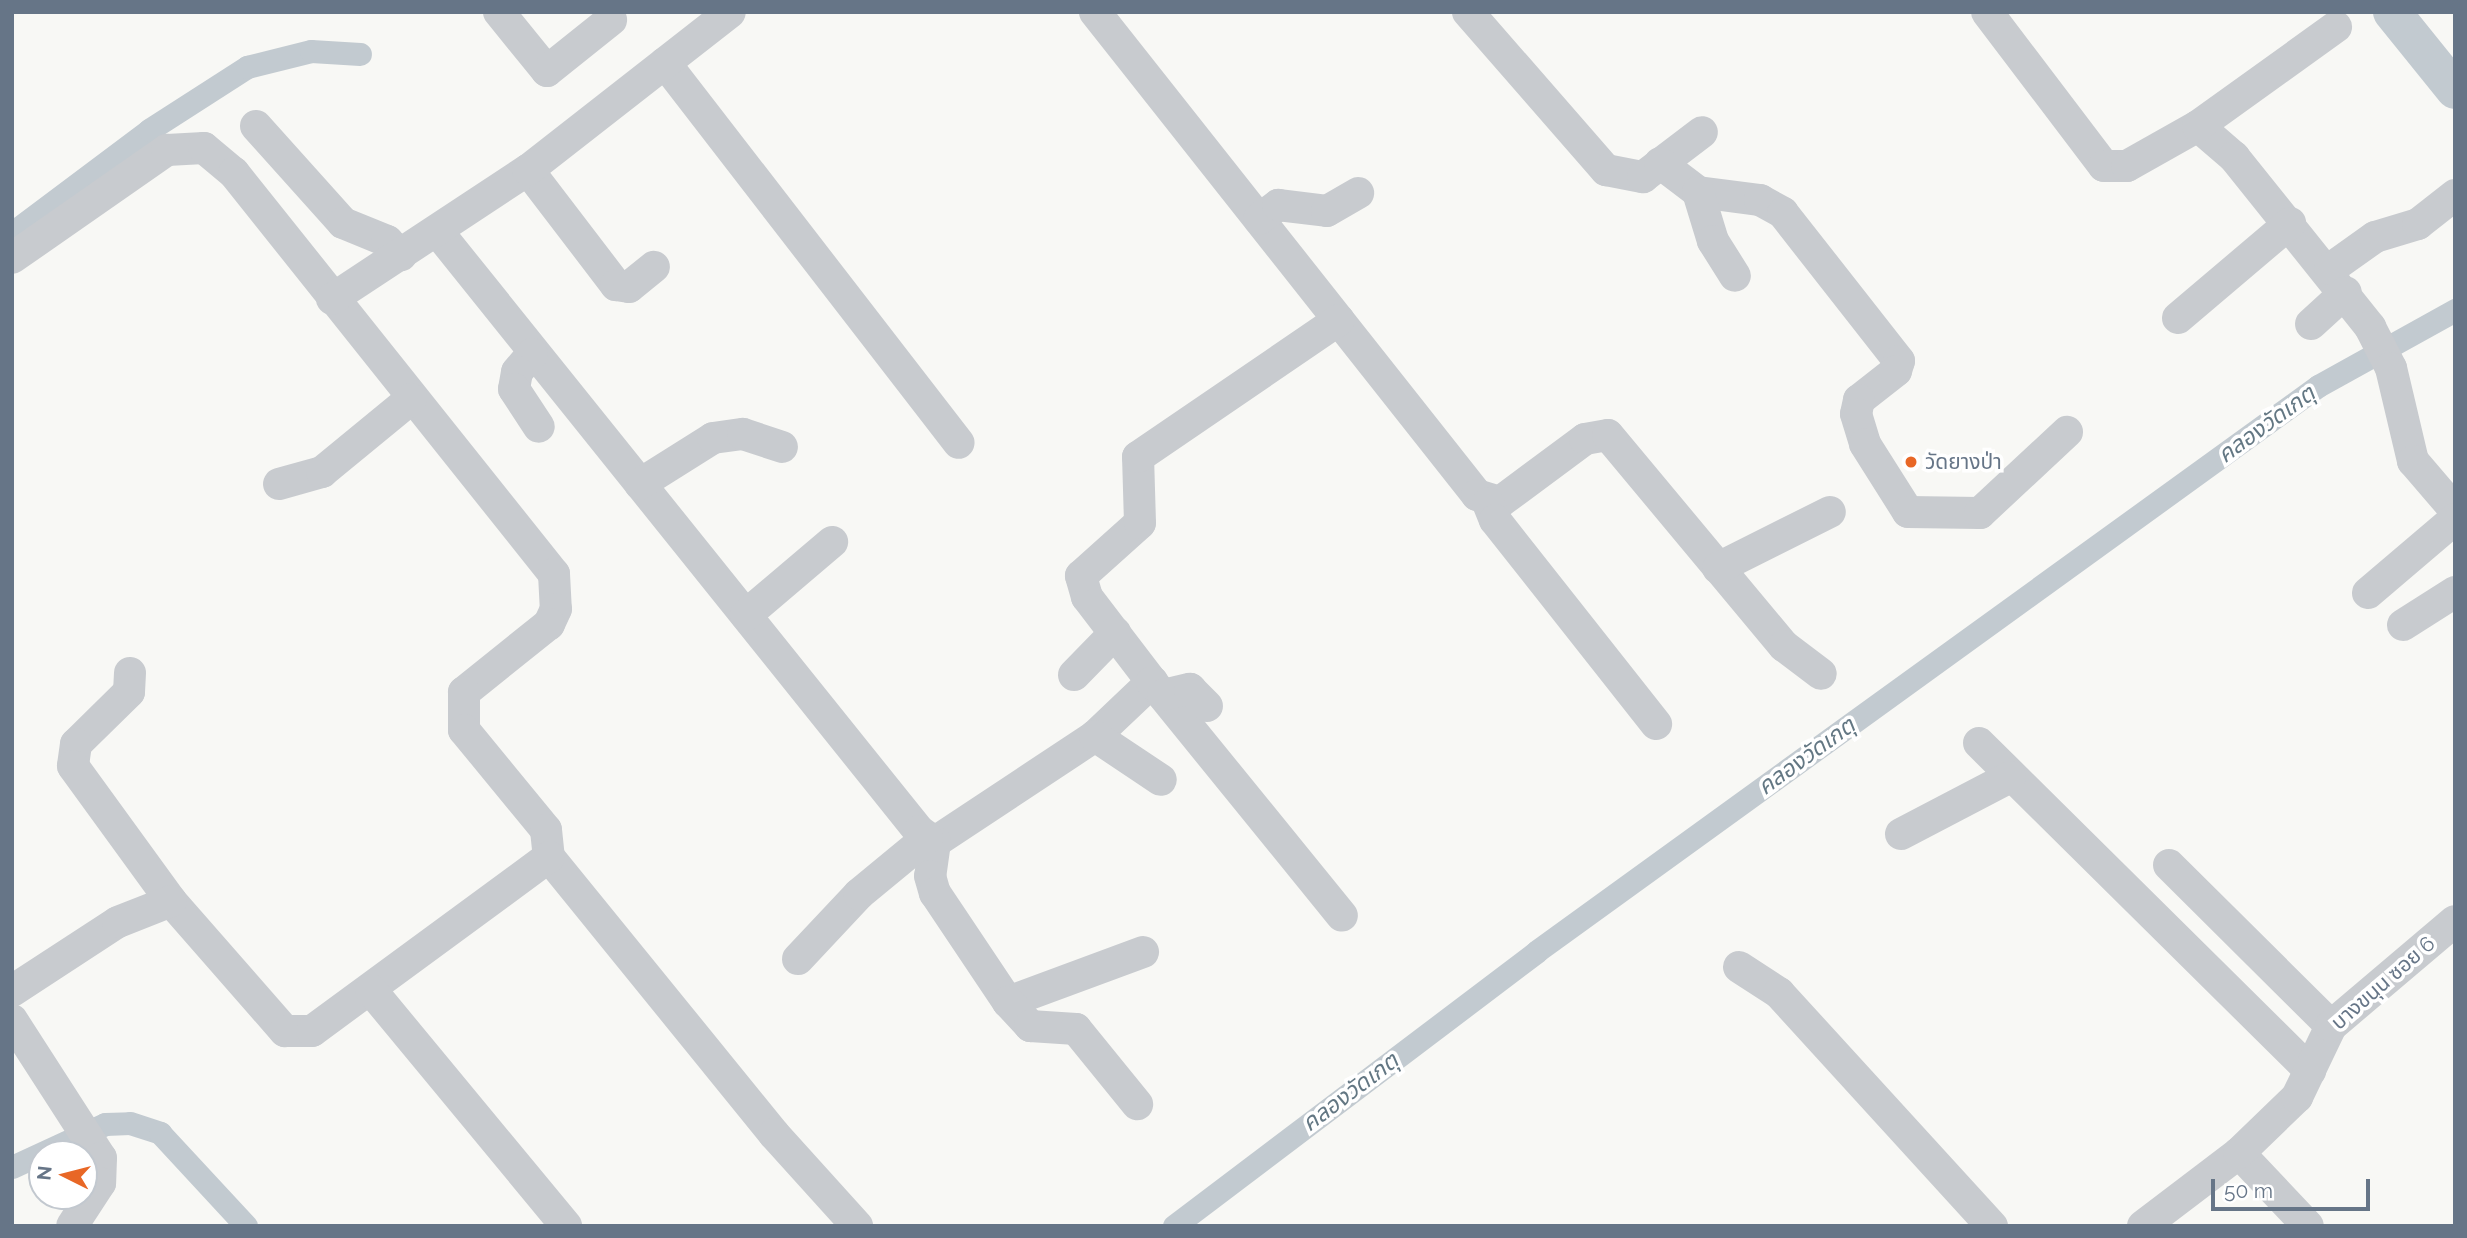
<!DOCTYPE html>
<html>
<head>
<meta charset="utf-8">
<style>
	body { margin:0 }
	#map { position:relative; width:2467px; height:1238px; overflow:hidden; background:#f8f8f5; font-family:Raleway,"Noto Sans Thai",sans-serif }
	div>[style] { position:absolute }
	.canal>* { height:23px; margin:-11.5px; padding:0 11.5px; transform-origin:11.5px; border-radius:11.5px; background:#c2cad0 }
	.river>* { height:38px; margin:-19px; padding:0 19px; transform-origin:19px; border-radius:19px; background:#c2cad0 }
	.minor>* { height:32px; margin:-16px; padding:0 16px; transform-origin:16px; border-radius:16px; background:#c8cbcf }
	.dots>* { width:19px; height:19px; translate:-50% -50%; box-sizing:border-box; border:4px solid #fff; border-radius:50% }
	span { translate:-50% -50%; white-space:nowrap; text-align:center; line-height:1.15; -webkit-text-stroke:7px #fff; paint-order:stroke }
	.poi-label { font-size:21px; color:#667587 }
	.left { translate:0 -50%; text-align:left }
	.street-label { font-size:21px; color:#667587 }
	.water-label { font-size:23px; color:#637783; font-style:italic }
	.frame { position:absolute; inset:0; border:14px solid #667587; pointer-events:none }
	.north { position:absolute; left:28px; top:1140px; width:70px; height:70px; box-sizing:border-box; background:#fff; border:2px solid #c2c8cf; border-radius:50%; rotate:276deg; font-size:19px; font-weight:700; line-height:28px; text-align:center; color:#667587 }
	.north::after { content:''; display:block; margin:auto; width:24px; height:32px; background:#e86726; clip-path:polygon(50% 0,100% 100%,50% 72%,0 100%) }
	.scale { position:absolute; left:2211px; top:1179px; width:159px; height:32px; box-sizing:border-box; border:4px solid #667587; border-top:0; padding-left:9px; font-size:21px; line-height:24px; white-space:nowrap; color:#667587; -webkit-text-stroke:5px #fff; paint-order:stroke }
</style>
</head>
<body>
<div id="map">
	<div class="canal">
		<i style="left:12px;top:233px;width:171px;rotate:-36.9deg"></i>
		<i style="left:149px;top:130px;width:117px;rotate:-32.7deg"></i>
		<i style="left:247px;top:67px;width:66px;rotate:-14deg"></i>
		<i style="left:311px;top:51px;width:49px;rotate:3.5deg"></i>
		<i style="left:12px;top:1167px;width:102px;rotate:-24.8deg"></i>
		<i style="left:105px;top:1124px;width:25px;rotate:-2deg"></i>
		<i style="left:130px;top:1123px;width:32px;rotate:18deg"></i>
		<i style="left:160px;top:1133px;width:127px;rotate:47.2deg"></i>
		<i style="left:1174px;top:1226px;width:455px;rotate:-37.1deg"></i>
		<i style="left:1537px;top:951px;width:964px;rotate:-35.88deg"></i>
		<i style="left:2318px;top:386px;width:157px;rotate:-29deg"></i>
	</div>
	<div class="river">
		<i style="left:2392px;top:12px;width:100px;rotate:51.1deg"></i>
	</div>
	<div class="minor">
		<i style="left:499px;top:12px;width:76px;rotate:50.9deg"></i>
		<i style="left:547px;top:71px;width:82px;rotate:-38.6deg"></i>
		<i style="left:1095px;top:12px;width:616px;rotate:51.66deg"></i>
		<i style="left:1477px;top:495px;width:24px;rotate:17deg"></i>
		<i style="left:1500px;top:502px;width:106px;rotate:-36.5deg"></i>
		<i style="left:1585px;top:439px;width:23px;rotate:-10deg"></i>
		<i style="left:1608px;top:435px;width:275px;rotate:50.2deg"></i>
		<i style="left:1784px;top:646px;width:46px;rotate:37.1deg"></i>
		<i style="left:1468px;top:12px;width:210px;rotate:48.9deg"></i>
		<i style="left:1606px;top:170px;width:38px;rotate:11deg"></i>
		<i style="left:1643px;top:177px;width:74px;rotate:-37.3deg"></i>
		<i style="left:1987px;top:12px;width:193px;rotate:52.8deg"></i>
		<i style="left:2104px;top:166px;width:23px"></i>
		<i style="left:2127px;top:166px;width:81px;rotate:-29.4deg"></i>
		<i style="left:2198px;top:126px;width:48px;rotate:40.7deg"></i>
		<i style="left:2234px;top:157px;width:218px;rotate:51.3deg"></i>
		<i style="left:2370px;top:327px;width:46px;rotate:62.9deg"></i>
		<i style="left:2391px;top:368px;width:96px;rotate:76.7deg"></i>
		<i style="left:2413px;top:461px;width:65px;rotate:49.4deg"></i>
		<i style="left:665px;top:63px;width:480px;rotate:52.3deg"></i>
		<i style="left:256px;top:126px;width:130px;rotate:48.1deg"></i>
		<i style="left:343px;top:223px;width:48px;rotate:22.2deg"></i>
		<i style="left:387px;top:241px;width:20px;rotate:45deg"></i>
		<i style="left:2198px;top:126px;width:170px;rotate:-35.7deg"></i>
		<i style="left:1660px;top:163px;width:48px;rotate:37.3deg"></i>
		<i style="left:1698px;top:192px;width:63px;rotate:7.4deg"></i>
		<i style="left:1760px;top:200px;width:26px;rotate:29deg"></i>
		<i style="left:1783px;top:213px;width:188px;rotate:51.9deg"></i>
		<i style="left:1899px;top:361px;width:10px;rotate:107deg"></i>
		<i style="left:1896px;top:371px;width:47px;rotate:141.9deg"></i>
		<i style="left:1859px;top:400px;width:14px;rotate:102deg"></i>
		<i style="left:1856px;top:414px;width:31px;rotate:73deg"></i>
		<i style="left:1865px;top:444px;width:80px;rotate:57.7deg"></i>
		<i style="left:1908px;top:512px;width:72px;rotate:0.8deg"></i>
		<i style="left:1980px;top:513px;width:119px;rotate:-43deg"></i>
		<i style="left:528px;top:170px;width:145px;rotate:52.6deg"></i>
		<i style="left:616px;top:285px;width:13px;rotate:9deg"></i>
		<i style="left:629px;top:287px;width:32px;rotate:-39deg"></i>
		<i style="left:1698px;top:192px;width:51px;rotate:73deg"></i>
		<i style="left:1713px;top:241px;width:41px;rotate:57.8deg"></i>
		<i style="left:1259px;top:219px;width:24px;rotate:-36deg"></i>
		<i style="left:1278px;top:205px;width:49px;rotate:7deg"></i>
		<i style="left:1327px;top:211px;width:36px;rotate:-30deg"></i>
		<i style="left:438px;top:232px;width:768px;rotate:51.24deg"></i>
		<i style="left:919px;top:831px;width:19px;rotate:35deg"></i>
		<i style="left:935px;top:842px;width:192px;rotate:-33.5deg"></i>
		<i style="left:1095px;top:736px;width:79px;rotate:-43.5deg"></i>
		<i style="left:1152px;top:682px;width:107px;rotate:-127.4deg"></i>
		<i style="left:1087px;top:597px;width:22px;rotate:-106deg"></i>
		<i style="left:1081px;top:576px;width:79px;rotate:-41.9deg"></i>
		<i style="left:1140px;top:523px;width:66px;rotate:-91.7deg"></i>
		<i style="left:1138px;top:457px;width:243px;rotate:-34.3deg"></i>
		<i style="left:12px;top:258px;width:189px;rotate:-34.9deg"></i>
		<i style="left:167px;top:150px;width:37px;rotate:-3deg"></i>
		<i style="left:204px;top:148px;width:39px;rotate:40deg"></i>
		<i style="left:234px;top:173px;width:513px;rotate:51.41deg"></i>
		<i style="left:554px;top:574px;width:35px;rotate:87deg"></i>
		<i style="left:556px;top:609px;width:17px;rotate:115deg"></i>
		<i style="left:549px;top:624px;width:109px;rotate:141.3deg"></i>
		<i style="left:464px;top:692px;width:38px;rotate:90deg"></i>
		<i style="left:464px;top:730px;width:129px;rotate:50.6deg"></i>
		<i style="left:546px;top:830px;width:27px;rotate:84deg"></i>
		<i style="left:549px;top:857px;width:357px;rotate:50.9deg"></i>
		<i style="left:774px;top:1134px;width:124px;rotate:47.9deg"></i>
		<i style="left:2330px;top:269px;width:55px;rotate:-35.4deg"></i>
		<i style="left:2375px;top:237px;width:45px;rotate:-16.8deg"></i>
		<i style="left:2418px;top:224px;width:47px;rotate:-38.1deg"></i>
		<i style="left:332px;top:299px;width:235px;rotate:-33.4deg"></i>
		<i style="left:528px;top:170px;width:256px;rotate:-38deg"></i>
		<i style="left:2178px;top:318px;width:147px;rotate:-40.3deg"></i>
		<i style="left:2311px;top:324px;width:47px;rotate:-42.4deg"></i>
		<i style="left:532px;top:354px;width:23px;rotate:130deg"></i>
		<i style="left:517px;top:372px;width:17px;rotate:100deg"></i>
		<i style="left:514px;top:389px;width:45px;rotate:56.7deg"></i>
		<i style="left:279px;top:484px;width:45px;rotate:-15.6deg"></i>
		<i style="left:322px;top:472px;width:115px;rotate:-39.4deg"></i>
		<i style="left:640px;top:484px;width:86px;rotate:-32.2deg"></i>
		<i style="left:713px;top:438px;width:30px;rotate:-8deg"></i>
		<i style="left:743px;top:434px;width:41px;rotate:18.4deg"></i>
		<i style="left:1488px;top:503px;width:18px;rotate:68deg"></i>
		<i style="left:1495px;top:520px;width:260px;rotate:51.7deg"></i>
		<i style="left:1718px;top:568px;width:125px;rotate:-26.6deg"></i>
		<i style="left:2368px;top:593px;width:114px;rotate:-40.4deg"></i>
		<i style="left:746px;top:615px;width:113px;rotate:-40.3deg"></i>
		<i style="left:2403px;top:625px;width:62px;rotate:-32.4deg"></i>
		<i style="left:130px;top:673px;width:19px;rotate:93deg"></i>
		<i style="left:129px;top:692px;width:74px;rotate:135.5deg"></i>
		<i style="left:76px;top:744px;width:22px;rotate:98deg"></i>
		<i style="left:73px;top:766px;width:167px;rotate:54deg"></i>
		<i style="left:171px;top:901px;width:173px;rotate:48.8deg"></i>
		<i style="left:285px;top:1031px;width:27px"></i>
		<i style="left:312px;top:1031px;width:294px;rotate:-36.3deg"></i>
		<i style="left:1074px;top:675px;width:59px;rotate:-45.7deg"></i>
		<i style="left:1152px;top:682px;width:301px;rotate:50.9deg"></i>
		<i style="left:1163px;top:695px;width:28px;rotate:-13deg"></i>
		<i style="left:1190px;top:689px;width:24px;rotate:45deg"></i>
		<i style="left:1095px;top:736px;width:79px;rotate:33.7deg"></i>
		<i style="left:1979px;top:743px;width:466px;rotate:44.7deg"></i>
		<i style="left:1901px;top:834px;width:123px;rotate:-27.6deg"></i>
		<i style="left:935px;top:842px;width:34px;rotate:98deg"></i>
		<i style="left:930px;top:876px;width:18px;rotate:74deg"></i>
		<i style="left:935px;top:893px;width:131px;rotate:56.2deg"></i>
		<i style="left:1008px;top:1002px;width:144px;rotate:-20.3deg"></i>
		<i style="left:2169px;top:865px;width:228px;rotate:44.8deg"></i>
		<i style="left:798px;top:959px;width:89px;rotate:-46.8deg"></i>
		<i style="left:859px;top:894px;width:88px;rotate:-39.5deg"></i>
		<i style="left:1739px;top:967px;width:48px;rotate:33deg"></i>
		<i style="left:1779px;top:993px;width:316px;rotate:47.6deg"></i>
		<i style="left:371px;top:990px;width:306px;rotate:50.4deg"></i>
		<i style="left:12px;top:991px;width:126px;rotate:-33.1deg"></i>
		<i style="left:118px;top:922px;width:57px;rotate:-21.6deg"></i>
		<i style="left:1008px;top:1002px;width:33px;rotate:47deg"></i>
		<i style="left:1030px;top:1026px;width:46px;rotate:3.7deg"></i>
		<i style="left:1076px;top:1029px;width:97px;rotate:50.9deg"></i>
		<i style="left:12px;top:1020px;width:164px;rotate:57.2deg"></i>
		<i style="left:101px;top:1158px;width:25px;rotate:92deg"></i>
		<i style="left:100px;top:1183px;width:51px;rotate:123.1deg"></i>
		<i style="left:2239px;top:1153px;width:100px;rotate:46.6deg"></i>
		<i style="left:2143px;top:1226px;width:121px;rotate:-37.2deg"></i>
		<i style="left:2239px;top:1153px;width:81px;rotate:-44deg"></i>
		<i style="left:2297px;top:1097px;width:79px;rotate:-64.4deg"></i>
		<i style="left:2331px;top:1026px;width:162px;rotate:-40.3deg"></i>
	</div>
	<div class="dots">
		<i style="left:1911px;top:462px;background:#e86726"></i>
	</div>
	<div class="poi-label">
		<span class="left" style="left:1925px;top:462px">วัดยางป่า</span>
	</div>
	<div class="street-label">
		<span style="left:2383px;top:983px;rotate:-41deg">บางขนุน ซอย 6</span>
	</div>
	<div class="water-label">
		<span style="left:2266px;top:424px;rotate:-36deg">คลองวัดเกตุ</span>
		<span style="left:1806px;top:756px;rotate:-36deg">คลองวัดเกตุ</span>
		<span style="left:1350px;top:1092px;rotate:-37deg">คลองวัดเกตุ</span>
	</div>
	<div class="frame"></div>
	<div class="north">N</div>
	<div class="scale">50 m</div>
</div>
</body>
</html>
